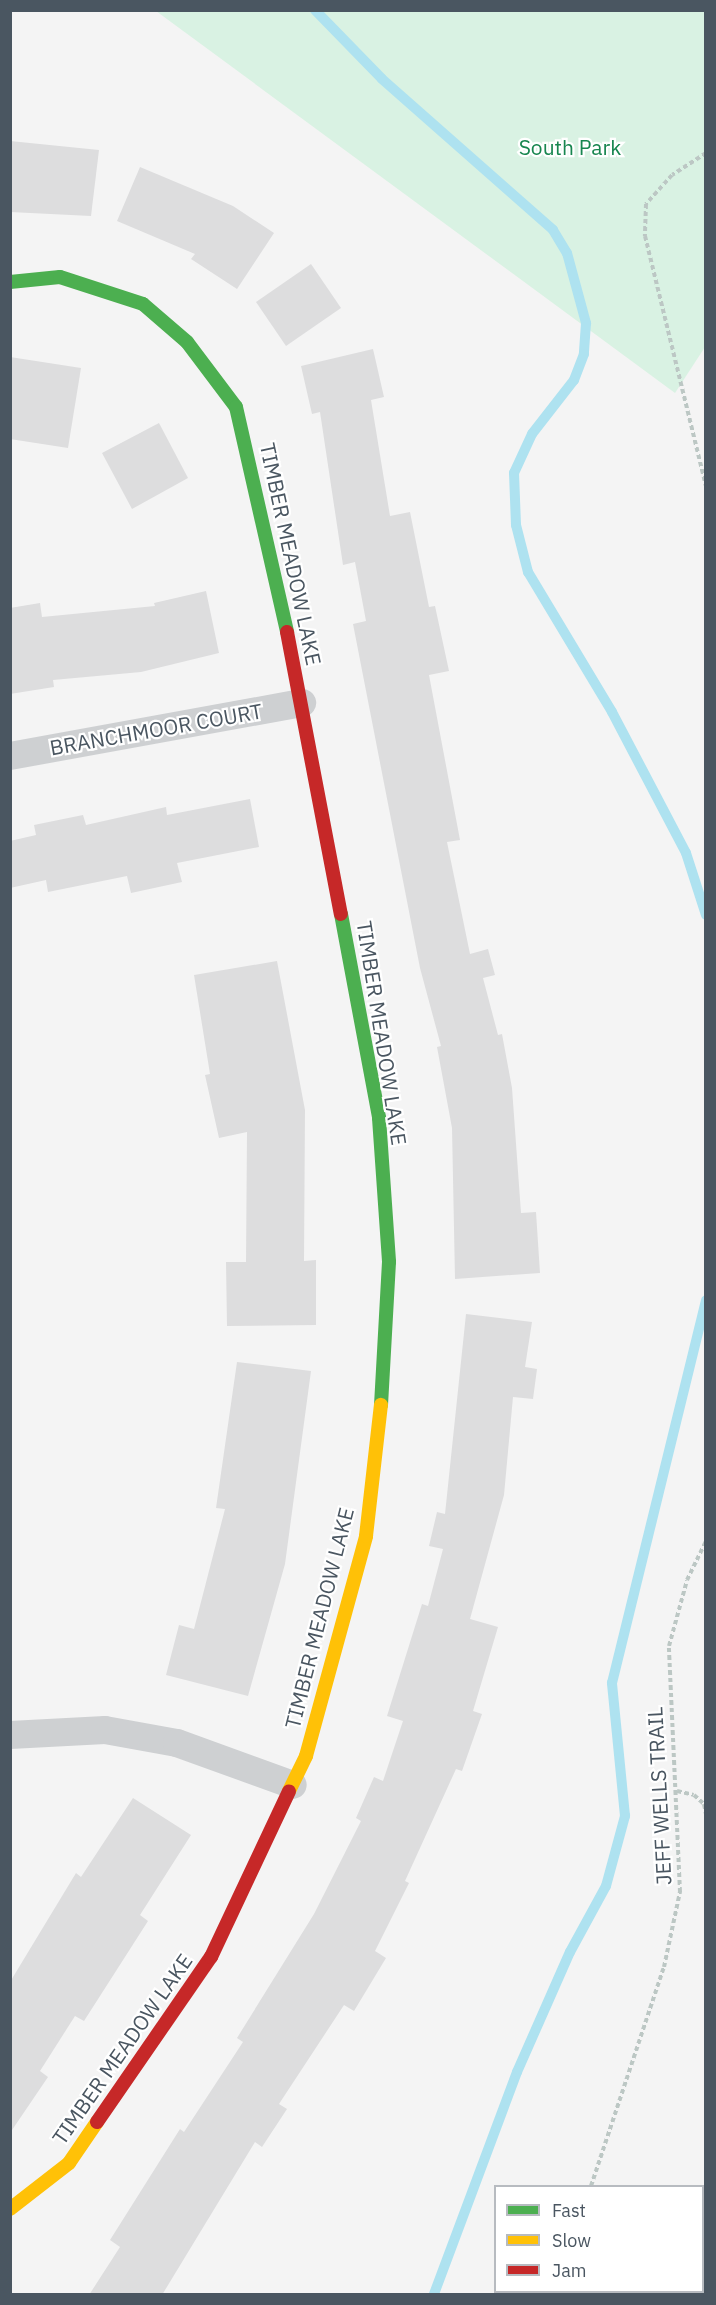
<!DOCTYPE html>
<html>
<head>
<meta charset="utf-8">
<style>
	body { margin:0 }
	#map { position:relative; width:716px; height:2305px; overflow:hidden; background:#f4f4f4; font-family:"IBM Plex Sans",sans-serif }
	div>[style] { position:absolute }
	.green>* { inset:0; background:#d9f2e3 }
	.stream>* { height:10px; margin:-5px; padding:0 5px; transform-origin:5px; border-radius:5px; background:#aee2f0 }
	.building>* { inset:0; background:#ddddde }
	.path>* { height:4px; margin-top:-2px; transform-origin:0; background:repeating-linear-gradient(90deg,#bcc7c4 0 4.5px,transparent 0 7.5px) }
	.street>* { height:28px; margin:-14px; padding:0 14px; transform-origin:14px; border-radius:14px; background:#ced0d2 }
	.fast>* { height:14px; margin:-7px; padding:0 7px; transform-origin:7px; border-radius:7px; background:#4caf50 }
	.slow>* { height:14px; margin:-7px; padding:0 7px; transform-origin:7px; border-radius:7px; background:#ffc107 }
	.jam>* { height:14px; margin:-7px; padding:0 7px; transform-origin:7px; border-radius:7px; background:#c62828 }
	span { translate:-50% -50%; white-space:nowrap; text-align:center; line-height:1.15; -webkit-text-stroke:4.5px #fff; paint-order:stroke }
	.park-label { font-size:21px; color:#17864f }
	.street-label { font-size:21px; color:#4a5661 }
	.frame { position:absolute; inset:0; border:12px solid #4a5661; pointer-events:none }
	.legend { position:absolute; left:494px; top:2185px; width:210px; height:108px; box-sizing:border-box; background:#fff; border:2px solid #b7bbc0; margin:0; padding:8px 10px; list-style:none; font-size:18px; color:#4a5661 }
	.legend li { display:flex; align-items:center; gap:12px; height:30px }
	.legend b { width:30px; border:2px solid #b7bbc0 }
</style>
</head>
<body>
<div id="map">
	<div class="green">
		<i style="clip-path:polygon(156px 11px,705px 11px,705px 347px,675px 393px)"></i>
	</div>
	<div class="stream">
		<i style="left:315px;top:10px;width:96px;rotate:45.8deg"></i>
		<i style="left:382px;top:79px;width:228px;rotate:41.4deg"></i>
		<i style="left:553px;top:230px;width:27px;rotate:59deg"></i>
		<i style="left:567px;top:253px;width:73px;rotate:74.8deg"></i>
		<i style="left:586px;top:323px;width:31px;rotate:94deg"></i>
		<i style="left:584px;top:354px;width:28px;rotate:111deg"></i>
		<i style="left:574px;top:380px;width:68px;rotate:127.9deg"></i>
		<i style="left:532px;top:434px;width:43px;rotate:114.8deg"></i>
		<i style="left:514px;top:473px;width:52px;rotate:87.8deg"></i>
		<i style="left:516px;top:525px;width:49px;rotate:75.7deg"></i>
		<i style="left:528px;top:572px;width:163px;rotate:59deg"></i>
		<i style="left:612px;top:712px;width:159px;rotate:62.3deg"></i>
		<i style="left:686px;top:853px;width:65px;rotate:72.1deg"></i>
		<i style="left:434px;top:2294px;width:237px;rotate:-69.5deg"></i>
		<i style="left:517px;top:2072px;width:131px;rotate:-66.2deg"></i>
		<i style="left:570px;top:1952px;width:75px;rotate:-61.4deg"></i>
		<i style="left:606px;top:1886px;width:73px;rotate:-74.8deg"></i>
		<i style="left:625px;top:1816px;width:134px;rotate:-95.6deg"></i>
		<i style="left:612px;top:1683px;width:394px;rotate:-76.2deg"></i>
	</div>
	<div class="building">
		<i style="clip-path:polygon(10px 141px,99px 150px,91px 216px,10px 212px)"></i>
		<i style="clip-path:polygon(140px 167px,233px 206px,274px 233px,237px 289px,191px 259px,195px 254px,117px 221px)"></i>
		<i style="clip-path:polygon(311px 264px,341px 308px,286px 346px,256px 302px)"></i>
		<i style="clip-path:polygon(373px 349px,384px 397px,371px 400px,390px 516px,410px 512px,429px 607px,435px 606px,449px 671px,429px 675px,460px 840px,447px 842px,470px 954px,488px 949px,495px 975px,483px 978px,498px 1035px,502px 1034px,512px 1088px,521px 1213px,536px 1212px,540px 1273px,455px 1279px,452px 1128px,437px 1047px,441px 1046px,420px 968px,353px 624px,366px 621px,355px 562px,343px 565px,320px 412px,312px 414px,301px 366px)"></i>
		<i style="clip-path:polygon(10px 357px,81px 368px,68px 448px,10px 439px)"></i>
		<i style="clip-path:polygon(159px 423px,188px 478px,132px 509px,102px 453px)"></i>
		<i style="clip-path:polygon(206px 591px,219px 653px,141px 672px,53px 680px,54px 687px,10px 694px,10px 608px,40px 603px,42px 617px,155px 606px,154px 603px)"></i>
		<i style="clip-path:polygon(250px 799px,259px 847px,177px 863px,182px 882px,131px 893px,127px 876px,48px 892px,46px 880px,10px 888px,10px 841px,36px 835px,34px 825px,83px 815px,86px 825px,166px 807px,167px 815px)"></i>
		<i style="clip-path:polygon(277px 961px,305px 1110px,304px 1261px,316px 1260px,316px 1325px,227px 1326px,226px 1262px,246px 1262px,247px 1132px,219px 1138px,205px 1075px,210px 1074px,194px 975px)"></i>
		<i style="clip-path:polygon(466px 1314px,532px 1322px,525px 1367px,537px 1369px,533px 1399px,513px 1397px,504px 1495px,470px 1619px,498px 1627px,473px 1711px,482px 1714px,462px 1771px,456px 1769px,405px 1881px,409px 1883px,375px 1951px,386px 1958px,354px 2011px,344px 2005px,279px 2104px,287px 2109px,262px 2147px,255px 2142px,162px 2295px,89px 2295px,120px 2247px,110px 2240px,180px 2129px,184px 2132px,243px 2042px,237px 2038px,314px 1914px,361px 1821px,356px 1818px,374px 1777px,383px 1781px,403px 1721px,387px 1716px,422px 1604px,428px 1606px,443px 1549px,429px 1546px,437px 1512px,445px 1514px)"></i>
		<i style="clip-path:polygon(237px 1362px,311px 1371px,285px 1564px,248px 1696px,166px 1675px,179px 1625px,194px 1629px,225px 1509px,216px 1508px)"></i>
		<i style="clip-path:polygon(133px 1798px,191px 1835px,140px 1915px,148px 1921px,84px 2021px,75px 2016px,40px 2071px,48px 2077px,10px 2133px,10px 1982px,76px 1873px,81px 1877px)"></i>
	</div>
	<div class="path">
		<i style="left:706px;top:153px;width:40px;rotate:147.1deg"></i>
		<i style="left:672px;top:175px;width:39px;rotate:132deg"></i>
		<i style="left:646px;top:204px;width:32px;rotate:92deg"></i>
		<i style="left:645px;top:236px;width:257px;rotate:76.3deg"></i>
		<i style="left:677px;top:1791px;width:17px;rotate:13deg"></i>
		<i style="left:694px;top:1795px;width:13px;rotate:42deg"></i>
		<i style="left:704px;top:1804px;width:10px;rotate:79deg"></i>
		<i style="left:591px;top:2186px;width:231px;rotate:-71.6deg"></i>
		<i style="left:664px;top:1967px;width:77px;rotate:-78deg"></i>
		<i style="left:680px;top:1892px;width:246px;rotate:-92.6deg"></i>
		<i style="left:669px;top:1646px;width:68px;rotate:-74.7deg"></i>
		<i style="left:687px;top:1580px;width:43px;rotate:-64deg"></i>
		<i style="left:555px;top:2294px;width:2px;rotate:-63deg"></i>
	</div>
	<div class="street">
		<i style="left:10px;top:756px;width:297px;rotate:-10.3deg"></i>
		<i style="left:10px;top:1735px;width:95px;rotate:-3deg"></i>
		<i style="left:105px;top:1730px;width:73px;rotate:10.2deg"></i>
		<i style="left:177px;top:1743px;width:123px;rotate:19.9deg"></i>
	</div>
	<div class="fast">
		<i style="left:10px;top:282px;width:50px;rotate:-5.7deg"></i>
		<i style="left:60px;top:277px;width:87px;rotate:18deg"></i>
		<i style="left:143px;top:304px;width:58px;rotate:40.8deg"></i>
		<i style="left:187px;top:342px;width:81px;rotate:53deg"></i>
		<i style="left:236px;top:407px;width:231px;rotate:77.2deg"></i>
		<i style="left:341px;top:914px;width:208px;rotate:79.4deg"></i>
		<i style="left:379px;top:1118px;width:144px;rotate:86deg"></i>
		<i style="left:389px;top:1262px;width:143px;rotate:93.2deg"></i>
	</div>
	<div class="slow">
		<i style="left:289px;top:1791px;width:39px;rotate:-64deg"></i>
		<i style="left:306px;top:1756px;width:228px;rotate:-74.7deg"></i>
		<i style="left:366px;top:1536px;width:132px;rotate:-83.5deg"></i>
		<i style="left:10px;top:2209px;width:75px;rotate:-37.9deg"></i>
		<i style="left:69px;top:2163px;width:50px;rotate:-55.7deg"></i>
	</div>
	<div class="jam">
		<i style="left:287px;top:632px;width:287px;rotate:79.2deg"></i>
		<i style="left:97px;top:2122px;width:201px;rotate:-55.4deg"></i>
		<i style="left:211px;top:1957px;width:183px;rotate:-64.8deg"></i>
	</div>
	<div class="park-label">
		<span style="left:570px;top:147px">South Park</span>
	</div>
	<div class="street-label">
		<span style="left:291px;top:554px;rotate:78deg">TIMBER MEADOW LAKE</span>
		<span style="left:156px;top:729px;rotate:-10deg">BRANCHMOOR COURT</span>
		<span style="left:382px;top:1033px;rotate:81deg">TIMBER MEADOW LAKE</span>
		<span style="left:319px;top:1618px;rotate:-76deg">TIMBER MEADOW LAKE</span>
		<span style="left:659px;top:1796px;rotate:-93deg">JEFF WELLS TRAIL</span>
		<span style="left:122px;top:2049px;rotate:-55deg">TIMBER MEADOW LAKE</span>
	</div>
	<div class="frame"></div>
	<ul class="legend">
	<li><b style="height:8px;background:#4caf50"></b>Fast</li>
	<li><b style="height:8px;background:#ffc107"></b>Slow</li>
	<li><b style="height:8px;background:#c62828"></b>Jam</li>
	</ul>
</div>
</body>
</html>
